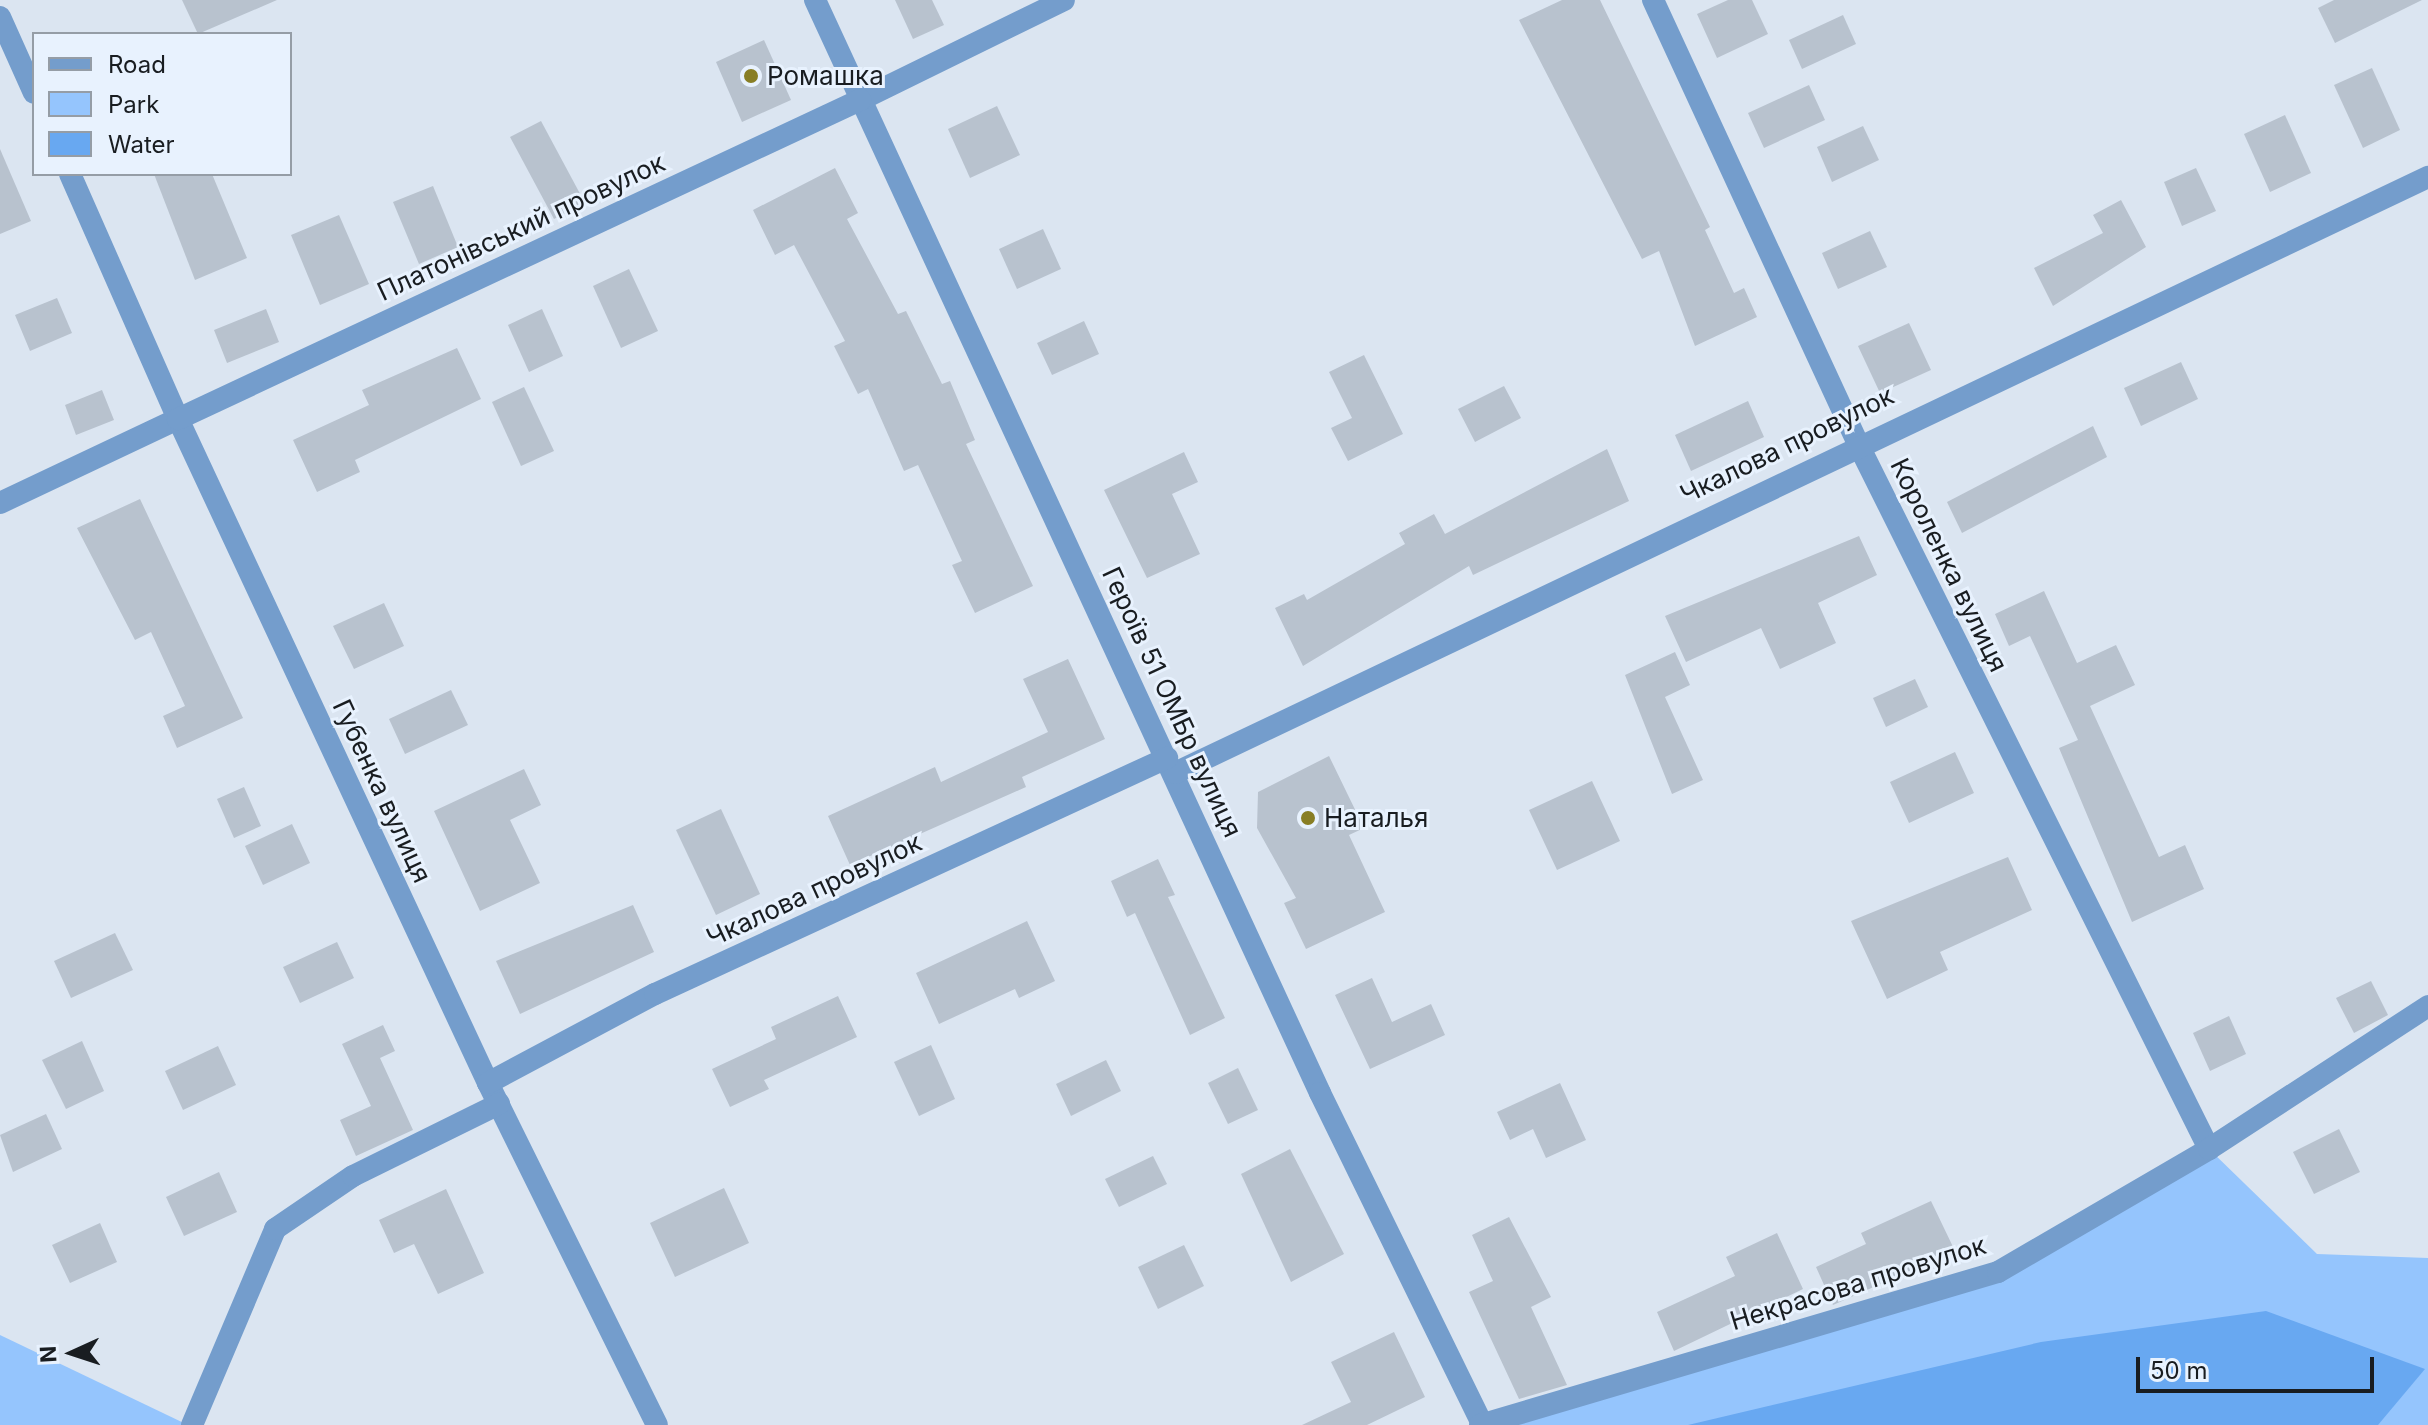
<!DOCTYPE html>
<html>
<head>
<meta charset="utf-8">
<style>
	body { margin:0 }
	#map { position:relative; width:2428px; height:1425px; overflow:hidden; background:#dbe5f1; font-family:Inter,sans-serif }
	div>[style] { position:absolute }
	.green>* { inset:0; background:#95c5fd }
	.water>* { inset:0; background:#68a8f1 }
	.building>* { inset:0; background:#b8c2ce }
	.minor>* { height:22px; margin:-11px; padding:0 11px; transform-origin:11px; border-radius:11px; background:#749dcc }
	.tertiary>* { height:22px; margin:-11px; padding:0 11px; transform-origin:11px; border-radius:11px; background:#749dcc }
	.dots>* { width:22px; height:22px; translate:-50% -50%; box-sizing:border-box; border:4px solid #e8f2fe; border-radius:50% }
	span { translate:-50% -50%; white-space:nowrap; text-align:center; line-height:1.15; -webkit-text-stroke:6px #e8f2fe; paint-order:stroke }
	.poi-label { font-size:26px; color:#191d21 }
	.left { translate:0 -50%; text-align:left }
	.street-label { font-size:26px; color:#191d21 }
	.legend { position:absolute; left:32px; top:32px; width:260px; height:144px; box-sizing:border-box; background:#e8f2fe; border:2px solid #959da6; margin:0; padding:10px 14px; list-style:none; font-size:24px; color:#191d21 }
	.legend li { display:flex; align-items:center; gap:16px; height:40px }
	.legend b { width:40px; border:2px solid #959da6 }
	.north { position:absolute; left:32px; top:1313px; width:80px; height:80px; -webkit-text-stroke:6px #e8f2fe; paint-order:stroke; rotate:267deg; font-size:22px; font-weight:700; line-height:32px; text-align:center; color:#191d21 }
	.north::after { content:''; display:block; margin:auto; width:28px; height:36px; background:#191d21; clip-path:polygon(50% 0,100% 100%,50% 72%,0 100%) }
	.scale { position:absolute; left:2136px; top:1357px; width:238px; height:36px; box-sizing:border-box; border:4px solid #191d21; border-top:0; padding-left:10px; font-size:24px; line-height:28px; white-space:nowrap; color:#191d21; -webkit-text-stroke:6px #e8f2fe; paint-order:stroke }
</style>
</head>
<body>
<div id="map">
	<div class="green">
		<i style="clip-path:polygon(2209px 1149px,2317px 1254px,2428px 1258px,2428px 1425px,1481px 1425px,1998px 1272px)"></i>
		<i style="clip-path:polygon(0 1335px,188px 1425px,0 1425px)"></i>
	</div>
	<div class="water">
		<i style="clip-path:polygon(2266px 1311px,2425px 1369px,2378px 1425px,1688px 1425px,2041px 1342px)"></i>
	</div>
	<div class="building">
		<i style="clip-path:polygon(182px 0,277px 0,198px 34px)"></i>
		<i style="clip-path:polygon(895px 0,932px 0,944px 25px,913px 39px)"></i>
		<i style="clip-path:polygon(1562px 0,1600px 0,1710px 227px,1705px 230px,1734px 293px,1744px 288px,1757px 317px,1695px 346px,1659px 251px,1642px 259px,1519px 20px)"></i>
		<i style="clip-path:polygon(1728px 0,1752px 0,1768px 34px,1717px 58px,1697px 14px)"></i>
		<i style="clip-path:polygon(2334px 0,2422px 0,2335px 43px,2318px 8px)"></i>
		<i style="clip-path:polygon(1843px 15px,1856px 44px,1802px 69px,1789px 40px)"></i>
		<i style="clip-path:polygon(764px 40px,791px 100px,742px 122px,716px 62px)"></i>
		<i style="clip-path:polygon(2372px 68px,2400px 130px,2363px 148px,2334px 85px)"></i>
		<i style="clip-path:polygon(1809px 85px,1825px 120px,1764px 148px,1748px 113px)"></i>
		<i style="clip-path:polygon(997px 106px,1020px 155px,970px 178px,948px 129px)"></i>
		<i style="clip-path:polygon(2285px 115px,2311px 173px,2270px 192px,2244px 134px)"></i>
		<i style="clip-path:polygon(541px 121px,585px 203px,554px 219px,510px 137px)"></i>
		<i style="clip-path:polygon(1863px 126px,1879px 160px,1832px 182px,1817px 147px)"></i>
		<i style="clip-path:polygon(0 149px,31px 221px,0 234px)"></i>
		<i style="clip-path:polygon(835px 168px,858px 213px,847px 219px,898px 314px,906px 311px,942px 384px,950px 381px,975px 440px,966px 444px,1033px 586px,975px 613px,952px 565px,962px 561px,918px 465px,904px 471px,868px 389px,858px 394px,834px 346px,845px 341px,794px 245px,775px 255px,753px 210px)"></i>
		<i style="clip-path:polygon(2196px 168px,2216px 211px,2182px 226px,2164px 182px)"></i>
		<i style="clip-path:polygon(154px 174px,212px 174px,247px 258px,195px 280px)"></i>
		<i style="clip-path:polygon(433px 186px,458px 247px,419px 264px,393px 202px)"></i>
		<i style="clip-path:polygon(2121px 200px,2146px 247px,2053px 306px,2034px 268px,2103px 233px,2093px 215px)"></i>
		<i style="clip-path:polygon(339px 215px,369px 284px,320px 305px,291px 235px)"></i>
		<i style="clip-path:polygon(1043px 229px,1061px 269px,1017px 289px,999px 249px)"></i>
		<i style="clip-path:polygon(1870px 231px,1887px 267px,1838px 289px,1822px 253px)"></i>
		<i style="clip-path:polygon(629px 269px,658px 331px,621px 348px,593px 286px)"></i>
		<i style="clip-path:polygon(57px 298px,72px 333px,30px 351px,15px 315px)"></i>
		<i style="clip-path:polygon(266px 309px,279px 342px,227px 363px,214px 330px)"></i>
		<i style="clip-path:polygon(542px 309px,563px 356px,529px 372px,508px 325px)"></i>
		<i style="clip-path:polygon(1084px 321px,1099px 354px,1052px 375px,1037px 343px)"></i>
		<i style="clip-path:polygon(1909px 323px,1931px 370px,1880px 393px,1858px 346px)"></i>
		<i style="clip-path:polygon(457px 348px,481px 399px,355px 460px,360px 472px,317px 492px,293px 440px,369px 405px,362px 390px)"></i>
		<i style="clip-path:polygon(1364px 355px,1403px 434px,1348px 461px,1331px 428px,1352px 418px,1329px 372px)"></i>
		<i style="clip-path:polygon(2181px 362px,2198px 399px,2141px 426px,2124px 388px)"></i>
		<i style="clip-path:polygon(1504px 386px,1521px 418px,1475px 442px,1458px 409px)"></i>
		<i style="clip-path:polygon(524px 387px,554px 451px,521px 466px,492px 402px)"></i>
		<i style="clip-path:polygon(102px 390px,114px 420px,76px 435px,65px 405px)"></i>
		<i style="clip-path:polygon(1748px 401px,1764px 437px,1691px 471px,1675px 435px)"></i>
		<i style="clip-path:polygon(2093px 426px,2107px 457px,1962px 533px,1947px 502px)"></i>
		<i style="clip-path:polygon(1607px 449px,1629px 501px,1473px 575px,1469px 566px,1303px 666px,1275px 608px,1304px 594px,1307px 600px,1405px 544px,1399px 533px,1434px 514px,1445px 534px)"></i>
		<i style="clip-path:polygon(1184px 452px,1198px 482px,1172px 494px,1200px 554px,1147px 578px,1104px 490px)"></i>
		<i style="clip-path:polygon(140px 499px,243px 718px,177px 748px,163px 716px,185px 706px,151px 632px,135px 640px,77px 528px)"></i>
		<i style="clip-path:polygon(1859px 536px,1877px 575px,1818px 603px,1836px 643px,1780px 669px,1761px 628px,1686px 662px,1665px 616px)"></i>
		<i style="clip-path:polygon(2044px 591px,2077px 663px,2116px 645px,2135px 685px,2090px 706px,2159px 857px,2185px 845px,2204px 889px,2132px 922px,2059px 748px,2078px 740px,2030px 636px,2009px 646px,1995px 614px)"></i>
		<i style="clip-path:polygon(384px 603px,404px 646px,354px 669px,333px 626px)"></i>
		<i style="clip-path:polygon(1675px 652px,1690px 685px,1665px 697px,1703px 780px,1672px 794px,1625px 675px)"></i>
		<i style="clip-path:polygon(1068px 659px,1105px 739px,1022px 777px,1026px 787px,850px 865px,828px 816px,935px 767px,941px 782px,1048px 732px,1023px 679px)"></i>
		<i style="clip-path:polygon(1915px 679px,1928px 707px,1886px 727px,1873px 698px)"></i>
		<i style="clip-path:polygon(451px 690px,468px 725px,405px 754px,389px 719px)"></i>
		<i style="clip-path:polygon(1955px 752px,1974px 793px,1909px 823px,1890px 782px)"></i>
		<i style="clip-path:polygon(1329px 756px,1364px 828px,1349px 835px,1385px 912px,1306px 949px,1284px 903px,1296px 898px,1257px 828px,1258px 792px)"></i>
		<i style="clip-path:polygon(524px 769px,541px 805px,510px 820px,540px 883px,480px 911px,434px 811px)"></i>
		<i style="clip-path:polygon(1592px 781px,1620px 841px,1557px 870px,1529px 810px)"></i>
		<i style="clip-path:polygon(244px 787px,261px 826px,234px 838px,217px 799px)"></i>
		<i style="clip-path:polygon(721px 809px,760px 894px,716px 915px,676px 830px)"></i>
		<i style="clip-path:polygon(292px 824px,310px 863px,263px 885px,245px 846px)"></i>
		<i style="clip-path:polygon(2008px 857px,2032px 910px,1940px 952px,1948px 970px,1887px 999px,1851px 921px)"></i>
		<i style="clip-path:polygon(1158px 859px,1175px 895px,1168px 897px,1225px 1018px,1190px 1035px,1135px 913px,1127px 917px,1111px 881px)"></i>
		<i style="clip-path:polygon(633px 905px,654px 952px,520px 1014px,496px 961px)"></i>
		<i style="clip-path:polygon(1027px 921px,1055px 981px,1019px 998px,1015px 989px,939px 1024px,916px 973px)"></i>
		<i style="clip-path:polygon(115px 933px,133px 970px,71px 998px,54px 961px)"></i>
		<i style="clip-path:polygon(337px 942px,354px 978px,300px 1003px,283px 967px)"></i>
		<i style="clip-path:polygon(1372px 978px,1392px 1022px,1431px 1004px,1445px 1035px,1370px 1069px,1335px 995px)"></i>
		<i style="clip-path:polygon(2371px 981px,2388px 1015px,2354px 1033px,2336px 998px)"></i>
		<i style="clip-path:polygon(838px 996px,857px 1037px,764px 1080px,769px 1089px,730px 1107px,712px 1069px,776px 1039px,771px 1027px)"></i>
		<i style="clip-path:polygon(2229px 1016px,2246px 1054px,2210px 1071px,2193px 1033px)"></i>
		<i style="clip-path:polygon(383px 1025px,395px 1051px,380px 1058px,413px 1130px,356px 1156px,340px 1120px,371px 1106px,342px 1044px)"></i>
		<i style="clip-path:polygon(82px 1041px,104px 1091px,66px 1109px,42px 1060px)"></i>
		<i style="clip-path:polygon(931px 1045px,955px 1099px,919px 1116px,894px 1062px)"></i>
		<i style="clip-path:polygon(218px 1046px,236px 1085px,183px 1110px,165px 1071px)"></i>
		<i style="clip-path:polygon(1106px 1060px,1121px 1091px,1071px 1116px,1056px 1084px)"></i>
		<i style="clip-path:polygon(1238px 1068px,1258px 1110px,1228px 1124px,1208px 1083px)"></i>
		<i style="clip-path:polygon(1560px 1083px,1586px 1140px,1546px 1158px,1533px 1129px,1510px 1140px,1497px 1112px)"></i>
		<i style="clip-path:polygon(46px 1114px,62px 1149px,13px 1172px,0 1135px)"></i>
		<i style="clip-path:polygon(2339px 1129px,2360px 1172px,2314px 1194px,2293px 1152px)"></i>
		<i style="clip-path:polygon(1290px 1149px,1344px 1254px,1291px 1282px,1241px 1174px)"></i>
		<i style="clip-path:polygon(1153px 1156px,1167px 1184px,1119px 1207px,1105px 1179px)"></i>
		<i style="clip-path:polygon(219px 1172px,237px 1212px,184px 1236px,166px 1197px)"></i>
		<i style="clip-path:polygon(724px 1188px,749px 1243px,675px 1277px,650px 1223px)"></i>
		<i style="clip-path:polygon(446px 1189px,484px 1273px,438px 1294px,414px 1244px,394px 1253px,379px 1220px)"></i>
		<i style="clip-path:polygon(1931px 1201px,1955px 1251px,1833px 1305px,1816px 1267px,1866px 1244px,1861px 1233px)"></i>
		<i style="clip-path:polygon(1509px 1217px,1551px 1297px,1531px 1307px,1567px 1385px,1519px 1399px,1469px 1292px,1493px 1281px,1472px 1235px)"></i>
		<i style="clip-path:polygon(100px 1223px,117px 1262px,70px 1283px,52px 1245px)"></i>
		<i style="clip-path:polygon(1777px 1233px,1803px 1289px,1674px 1351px,1657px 1312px,1735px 1276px,1726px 1257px)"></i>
		<i style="clip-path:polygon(1184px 1245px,1204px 1286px,1158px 1309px,1138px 1267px)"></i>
		<i style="clip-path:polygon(1394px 1332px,1425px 1397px,1367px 1425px,1302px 1425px,1351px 1402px,1331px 1362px)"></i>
	</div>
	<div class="minor">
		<i style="left:815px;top:0;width:1204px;rotate:65.2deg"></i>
		<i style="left:1320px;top:1093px;width:370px;rotate:63.9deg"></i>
		<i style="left:1653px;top:0;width:487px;rotate:65.2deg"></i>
		<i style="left:1857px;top:442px;width:790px;rotate:63.53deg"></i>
		<i style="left:860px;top:100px;width:227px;rotate:-26.1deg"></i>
		<i style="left:0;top:503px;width:197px;rotate:-25.3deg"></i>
		<i style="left:178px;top:419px;width:733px;rotate:64.97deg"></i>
		<i style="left:488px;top:1083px;width:381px;rotate:63.7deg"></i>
		<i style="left:1175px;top:773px;width:1388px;rotate:-25.44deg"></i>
		<i style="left:488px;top:1083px;width:189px;rotate:-28.1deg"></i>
		<i style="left:655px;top:994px;width:564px;rotate:-24.75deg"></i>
		<i style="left:192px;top:1425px;width:213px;rotate:-67deg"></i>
		<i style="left:275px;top:1229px;width:94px;rotate:-34.2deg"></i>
		<i style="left:353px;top:1176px;width:163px;rotate:-26.3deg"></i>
		<i style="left:1480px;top:1425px;width:540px;rotate:-16.46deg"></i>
		<i style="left:1998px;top:1272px;width:244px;rotate:-30.2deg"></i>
		<i style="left:2209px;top:1149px;width:262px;rotate:-33.1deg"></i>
	</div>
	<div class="tertiary">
		<i style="left:0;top:17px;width:83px;rotate:65.9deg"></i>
		<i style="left:70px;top:174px;width:268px;rotate:66.2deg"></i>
		<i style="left:178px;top:419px;width:753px;rotate:-25.07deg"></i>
	</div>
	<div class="dots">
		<i style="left:751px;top:76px;background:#887e25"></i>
		<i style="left:1308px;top:818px;background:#887e25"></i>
	</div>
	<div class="poi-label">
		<span class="left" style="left:767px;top:76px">Ромашка</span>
		<span class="left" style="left:1324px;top:818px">Наталья</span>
	</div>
	<div class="street-label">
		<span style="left:521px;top:227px;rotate:-25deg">Платонівський провулок</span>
		<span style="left:1787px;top:445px;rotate:-26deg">Чкалова провулок</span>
		<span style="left:1949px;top:565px;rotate:64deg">Короленка вулиця</span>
		<span style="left:1172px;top:702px;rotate:65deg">Героїв 51 ОМБр вулиця</span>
		<span style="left:382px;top:791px;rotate:65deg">Губенка вулиця</span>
		<span style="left:814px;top:890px;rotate:-25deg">Чкалова провулок</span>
		<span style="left:1858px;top:1283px;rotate:-17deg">Некрасова провулок</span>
	</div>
	<ul class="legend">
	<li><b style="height:10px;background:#749dcc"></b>Road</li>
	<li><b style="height:22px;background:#95c5fd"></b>Park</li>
	<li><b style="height:22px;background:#68a8f1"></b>Water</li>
	</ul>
	<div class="north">N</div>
	<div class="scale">50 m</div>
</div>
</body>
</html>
